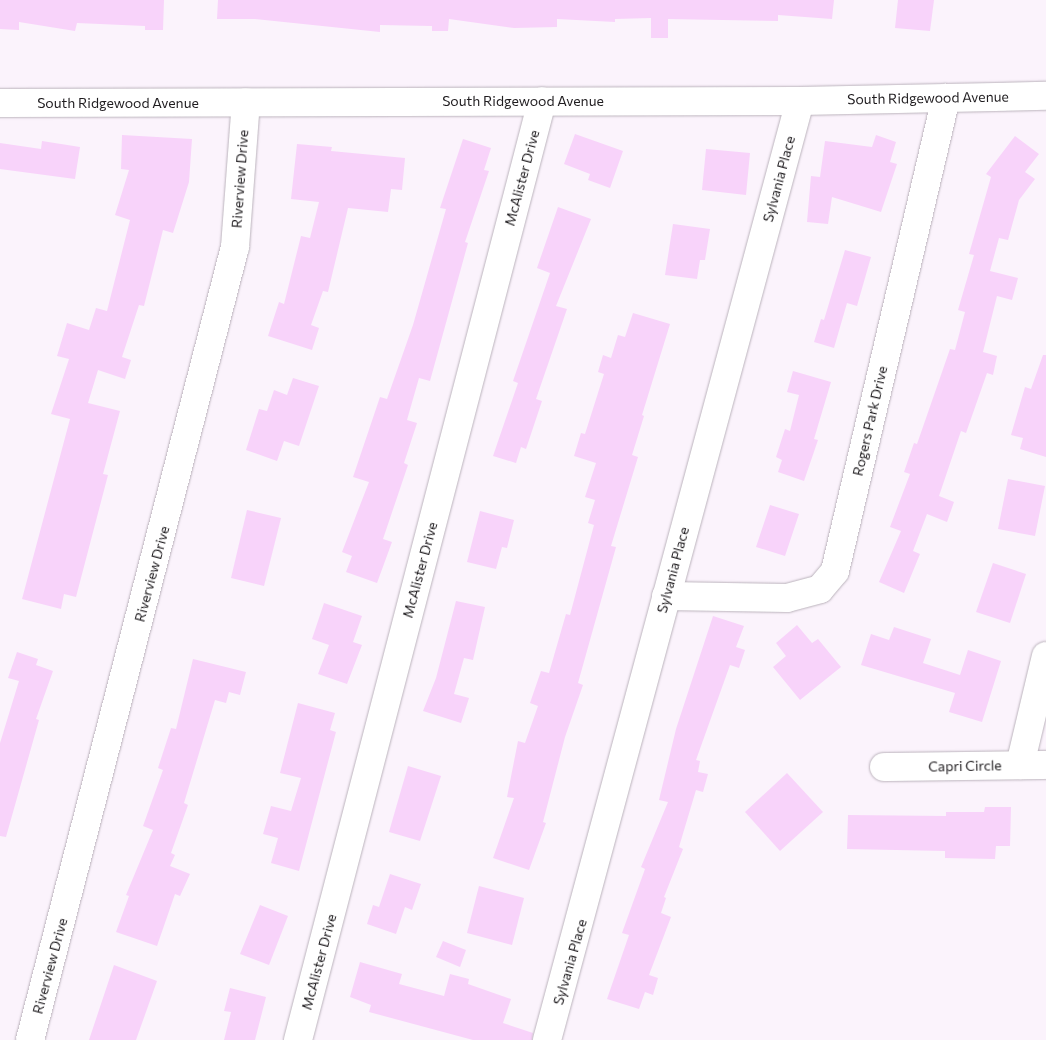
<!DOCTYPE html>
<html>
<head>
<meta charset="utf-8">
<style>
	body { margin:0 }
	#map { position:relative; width:1046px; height:1040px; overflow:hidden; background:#fbf3fc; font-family:Commissioner,sans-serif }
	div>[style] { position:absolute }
	.building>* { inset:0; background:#f8d3fa }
	.roads { filter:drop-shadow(0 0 1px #bbb3bc) drop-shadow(0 0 1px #bbb3bc) }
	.minor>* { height:28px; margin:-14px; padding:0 14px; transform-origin:14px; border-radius:14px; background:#fff }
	span { translate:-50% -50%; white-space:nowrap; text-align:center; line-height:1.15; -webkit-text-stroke:4.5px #fff; paint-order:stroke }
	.street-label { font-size:14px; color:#1f1c1f }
</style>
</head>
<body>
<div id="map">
	<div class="building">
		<i style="clip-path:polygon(0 0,164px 0,163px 30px,145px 30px,145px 26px,77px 23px,75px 31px,19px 22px,19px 30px,0 29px)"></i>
		<i style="clip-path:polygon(218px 0,834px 0,832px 19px,778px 15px,778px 21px,668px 19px,668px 38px,651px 38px,651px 18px,615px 19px,615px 22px,557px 19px,557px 27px,514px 28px,449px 19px,448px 31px,432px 31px,432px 26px,380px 25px,380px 32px,255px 19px,217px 19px)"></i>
		<i style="clip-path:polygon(898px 0,934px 0,930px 31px,895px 28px)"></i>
		<i style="clip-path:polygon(575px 134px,623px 151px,610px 188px,588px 180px,590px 174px,564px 164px)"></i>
		<i style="clip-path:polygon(122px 135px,192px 139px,189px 182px,173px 233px,163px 230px,144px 306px,139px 305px,122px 357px,131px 360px,125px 379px,98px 370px,88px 403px,120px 411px,103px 474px,108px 475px,76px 597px,64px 594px,61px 609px,22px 599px,70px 419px,51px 414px,69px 359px,57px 356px,67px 323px,89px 330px,96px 308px,107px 311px,130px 220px,115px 215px,129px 170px,121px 169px)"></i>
		<i style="clip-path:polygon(876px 135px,896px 142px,890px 162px,897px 164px,881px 212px,832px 197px,828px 224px,807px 222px,811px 176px,820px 177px,825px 141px,872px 147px)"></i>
		<i style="clip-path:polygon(1015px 136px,1039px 154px,1025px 172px,1035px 179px,1019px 200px,1008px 240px,999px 238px,990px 271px,1018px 278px,1012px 300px,997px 296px,983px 352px,997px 356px,993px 375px,987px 373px,966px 433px,961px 431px,939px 496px,954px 502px,947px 522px,927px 514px,913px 551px,920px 554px,904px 593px,879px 582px,901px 531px,890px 527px,910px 474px,904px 472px,914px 443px,917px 444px,950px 349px,955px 350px,965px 312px,958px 310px,974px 255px,969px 254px,991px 177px,986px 174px)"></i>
		<i style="clip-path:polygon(463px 139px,491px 148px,484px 170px,489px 171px,465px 242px,468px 243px,430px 381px,419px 378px,407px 420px,417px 423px,404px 463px,408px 465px,383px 539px,392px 542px,377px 583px,346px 572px,352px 556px,342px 552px,369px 482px,353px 477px,380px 397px,387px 399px,413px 325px,446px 209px,440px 208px)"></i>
		<i style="clip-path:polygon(42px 141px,80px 147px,75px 179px,0 169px,0 143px,41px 149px)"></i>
		<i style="clip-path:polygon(297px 144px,332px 147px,331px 151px,405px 158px,402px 190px,391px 189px,388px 212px,348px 208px,328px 292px,323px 291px,311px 325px,319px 328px,312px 350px,268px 336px,279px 302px,284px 304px,301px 236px,310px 238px,319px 202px,291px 199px)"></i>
		<i style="clip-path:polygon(706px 149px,750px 153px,746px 195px,702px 190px)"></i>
		<i style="clip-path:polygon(558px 207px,591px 219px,556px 306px,567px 309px,536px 399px,542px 401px,526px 449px,521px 447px,516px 463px,493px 456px,518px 383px,513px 381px,550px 273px,537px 268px)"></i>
		<i style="clip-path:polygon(673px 224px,710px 229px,705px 260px,700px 260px,697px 279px,665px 275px)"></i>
		<i style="clip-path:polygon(845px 250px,871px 257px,857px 306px,847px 303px,834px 348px,814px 342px,821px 319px,824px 320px)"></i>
		<i style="clip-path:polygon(633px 313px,670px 324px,642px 415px,644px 416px,632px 455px,638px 457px,611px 546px,616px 547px,578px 683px,583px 685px,565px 737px,543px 822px,546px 823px,529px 870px,493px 858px,514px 798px,507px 797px,518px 741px,525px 743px,538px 706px,530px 703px,541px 671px,549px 673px,566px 614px,570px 615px,594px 525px,588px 523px,595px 500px,585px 497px,596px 463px,574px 456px,581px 433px,585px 434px,604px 374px,598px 372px,603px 355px,611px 358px,618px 335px,625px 337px)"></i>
		<i style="clip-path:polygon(1043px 355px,1046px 355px,1046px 457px,1020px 449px,1023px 438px,1011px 435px,1025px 387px,1031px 389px)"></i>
		<i style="clip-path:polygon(793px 371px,831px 382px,814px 439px,818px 440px,804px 481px,778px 472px,782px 460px,776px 457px,785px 429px,790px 431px,799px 395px,787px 392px)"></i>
		<i style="clip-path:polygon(293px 378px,319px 386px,299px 446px,284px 441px,277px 461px,246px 450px,259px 409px,267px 411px,274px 390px,287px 395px)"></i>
		<i style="clip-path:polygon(1008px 479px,1045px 486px,1035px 536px,998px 529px)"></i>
		<i style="clip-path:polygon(770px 505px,799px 514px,785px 556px,756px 547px)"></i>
		<i style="clip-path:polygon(247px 510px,281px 518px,264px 586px,231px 578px)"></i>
		<i style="clip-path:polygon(480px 511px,514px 520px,507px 548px,502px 547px,496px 569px,467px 562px)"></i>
		<i style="clip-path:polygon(993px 563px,1026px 574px,1010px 623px,976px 612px)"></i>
		<i style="clip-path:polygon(456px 601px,485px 607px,473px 660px,464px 658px,454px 694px,469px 698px,461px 723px,423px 711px,436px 678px)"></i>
		<i style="clip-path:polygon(324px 603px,362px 616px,353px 642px,362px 645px,347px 684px,318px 674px,329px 645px,312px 639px)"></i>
		<i style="clip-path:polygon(713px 616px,744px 626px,736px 647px,745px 650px,739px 668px,730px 665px,696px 760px,700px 761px,698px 772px,708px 774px,703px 792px,696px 790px,679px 847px,683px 849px,664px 897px,666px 898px,661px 913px,671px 917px,649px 975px,658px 978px,653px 995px,645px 992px,639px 1009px,607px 999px,629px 935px,622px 933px,645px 869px,641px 867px,668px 802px,659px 800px,676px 729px)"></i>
		<i style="clip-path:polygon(797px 625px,812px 643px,818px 639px,841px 667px,800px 700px,773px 667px,786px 656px,776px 643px)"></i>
		<i style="clip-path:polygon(894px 627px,931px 639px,923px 663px,960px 675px,968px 650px,1001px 661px,982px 722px,949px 712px,955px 693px,861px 665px,871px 634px,889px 640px)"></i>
		<i style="clip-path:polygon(17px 652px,38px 659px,36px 665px,53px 671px,36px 719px,39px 720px,6px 837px,0 836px,0 743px,19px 681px,8px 678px)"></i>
		<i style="clip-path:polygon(193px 659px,246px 672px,240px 695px,229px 692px,226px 703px,215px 700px,184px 803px,188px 805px,171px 853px,175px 855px,170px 866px,190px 874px,180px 896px,175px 894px,157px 946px,116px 932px,129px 896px,126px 895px,153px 830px,143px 826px,163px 770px,158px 768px,171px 728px,176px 729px)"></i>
		<i style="clip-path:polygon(298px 703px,335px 713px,330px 730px,336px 732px,299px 871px,271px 863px,278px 838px,263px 834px,271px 806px,291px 811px,301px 778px,280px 773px)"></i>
		<i style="clip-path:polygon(408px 766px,441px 776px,420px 841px,389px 832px)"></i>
		<i style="clip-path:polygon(787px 773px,823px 812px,780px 851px,745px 812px)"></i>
		<i style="clip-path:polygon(985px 807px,1011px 807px,1010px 846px,996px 846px,995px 859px,945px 858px,945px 851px,847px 849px,848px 815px,946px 816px,946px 812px,984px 812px)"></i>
		<i style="clip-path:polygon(390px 874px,421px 884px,412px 910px,405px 907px,396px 934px,367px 924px,373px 905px,379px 907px)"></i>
		<i style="clip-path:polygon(479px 886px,524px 898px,512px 945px,467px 933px)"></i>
		<i style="clip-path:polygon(260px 905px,288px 916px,269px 965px,240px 954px)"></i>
		<i style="clip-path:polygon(443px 941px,466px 950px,460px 967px,436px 957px)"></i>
		<i style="clip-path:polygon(360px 962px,402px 974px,399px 984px,444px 996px,450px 974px,469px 979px,468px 984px,511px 999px,503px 1023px,533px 1033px,532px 1040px,473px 1040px,369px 1012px,371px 1005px,350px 997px)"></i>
		<i style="clip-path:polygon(114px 965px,157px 981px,136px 1040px,89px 1040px)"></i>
		<i style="clip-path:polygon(230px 988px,266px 997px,255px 1040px,224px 1040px,231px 1012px,224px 1011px)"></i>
	</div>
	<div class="roads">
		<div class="minor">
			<i style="left:0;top:103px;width:800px;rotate:-0.14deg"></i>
			<i style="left:800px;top:101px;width:246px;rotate:-1.2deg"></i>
			<i style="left:666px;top:596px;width:121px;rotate:0.9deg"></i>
			<i style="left:787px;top:598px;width:34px;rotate:-15deg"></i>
			<i style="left:820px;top:589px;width:23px;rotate:-50deg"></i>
			<i style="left:835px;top:571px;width:486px;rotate:-76.8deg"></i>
			<i style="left:1020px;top:765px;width:112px;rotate:-76.6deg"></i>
			<i style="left:884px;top:767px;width:162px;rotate:-0.7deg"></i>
			<i style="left:30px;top:1040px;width:819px;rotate:-75.51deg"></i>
			<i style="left:235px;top:247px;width:145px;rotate:-85.7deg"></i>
			<i style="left:298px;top:1040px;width:970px;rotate:-75.43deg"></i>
			<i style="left:547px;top:1040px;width:972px;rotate:-74.92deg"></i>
		</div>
	</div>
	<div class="street-label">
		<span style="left:928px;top:98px;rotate:-1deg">South Ridgewood Avenue</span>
		<span style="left:523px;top:101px">South Ridgewood Avenue</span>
		<span style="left:118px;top:103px">South Ridgewood Avenue</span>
		<span style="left:522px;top:178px;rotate:-75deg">McAlister Drive</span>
		<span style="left:240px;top:179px;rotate:-86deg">Riverview Drive</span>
		<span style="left:779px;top:179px;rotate:-75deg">Sylvania Place</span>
		<span style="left:870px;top:421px;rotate:-77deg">Rogers Park Drive</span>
		<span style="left:420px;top:570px;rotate:-75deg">McAlister Drive</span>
		<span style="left:673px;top:570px;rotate:-75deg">Sylvania Place</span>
		<span style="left:152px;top:574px;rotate:-75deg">Riverview Drive</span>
		<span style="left:965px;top:766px;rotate:-1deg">Capri Circle</span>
		<span style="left:319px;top:962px;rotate:-75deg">McAlister Drive</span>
		<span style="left:570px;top:962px;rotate:-74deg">Sylvania Place</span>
		<span style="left:50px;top:966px;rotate:-75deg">Riverview Drive</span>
	</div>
</div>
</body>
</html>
